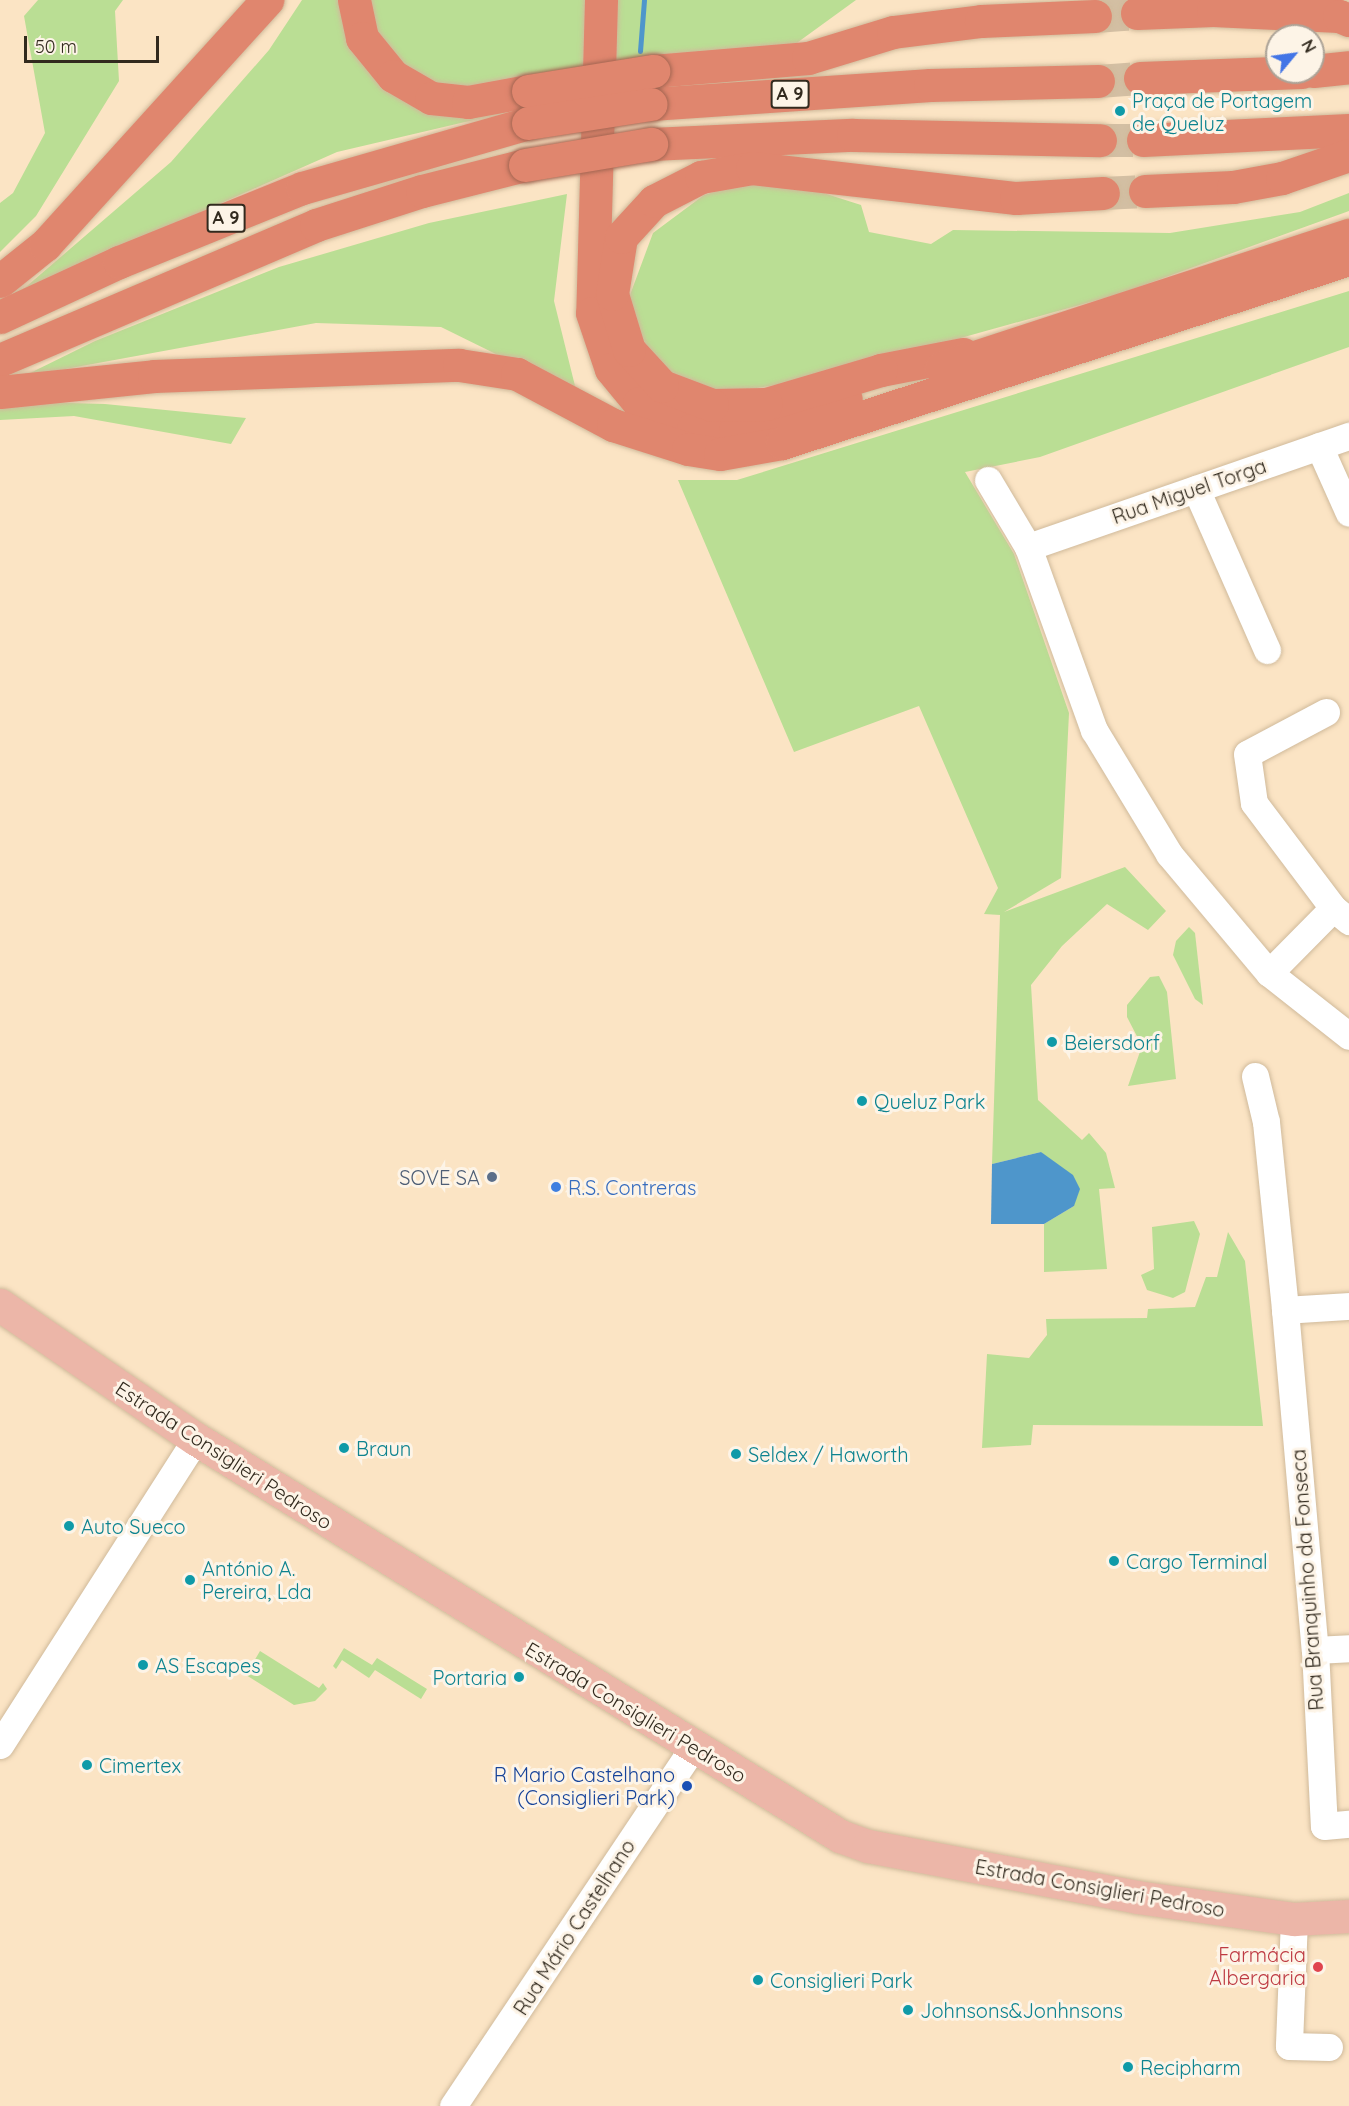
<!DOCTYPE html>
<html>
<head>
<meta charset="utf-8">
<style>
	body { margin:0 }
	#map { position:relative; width:1349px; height:2106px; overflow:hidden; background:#fbe4c4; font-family:Quicksand,sans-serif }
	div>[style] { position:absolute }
	.green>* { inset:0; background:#bade94 }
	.water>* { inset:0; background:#4e96cb }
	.stream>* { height:5px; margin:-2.5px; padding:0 2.5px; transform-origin:2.5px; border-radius:2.5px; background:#4e96cb }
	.highway-tunnel>* { height:33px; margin-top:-16.5px; transform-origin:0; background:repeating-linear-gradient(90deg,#d3bfa3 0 33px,transparent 0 49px) }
	.roads { filter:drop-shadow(0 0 2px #d0ba9b) drop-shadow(0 0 2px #d0ba9b) }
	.minor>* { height:27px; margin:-13.5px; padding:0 13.5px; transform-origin:13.5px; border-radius:13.5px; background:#fff }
	.major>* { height:33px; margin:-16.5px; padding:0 16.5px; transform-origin:16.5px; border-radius:16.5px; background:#ecb6a8 }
	.highway>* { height:33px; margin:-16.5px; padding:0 16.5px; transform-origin:16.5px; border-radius:16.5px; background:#e0866e }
	.bridges { filter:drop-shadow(0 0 2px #a36652) drop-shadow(0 0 2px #a36652) }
	.highway-bridge>* { height:33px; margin:-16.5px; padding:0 16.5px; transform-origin:16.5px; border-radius:16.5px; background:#e0866e }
	.dots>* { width:16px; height:16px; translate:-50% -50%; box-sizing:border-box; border:3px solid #fdf4e7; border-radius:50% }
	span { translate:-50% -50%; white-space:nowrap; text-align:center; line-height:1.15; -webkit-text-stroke:6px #fdf4e7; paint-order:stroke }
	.shield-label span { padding:2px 4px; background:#fdf4e7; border:2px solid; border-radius:4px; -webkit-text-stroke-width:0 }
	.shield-label { font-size:18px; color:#322a1e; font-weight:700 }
	.culture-label { font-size:20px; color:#0d838f }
	.left { translate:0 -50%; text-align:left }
	.right { translate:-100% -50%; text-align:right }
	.street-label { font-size:20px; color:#322a1e }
	.service-label { font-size:20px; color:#4e5e75 }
	.shop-label { font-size:20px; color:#366cbe }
	.transit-label { font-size:20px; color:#164399 }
	.health-label { font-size:20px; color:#be3a42 }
	.north { position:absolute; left:1265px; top:24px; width:60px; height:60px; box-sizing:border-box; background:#fdf4e7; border:2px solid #aca397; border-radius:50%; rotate:61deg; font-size:16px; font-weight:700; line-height:24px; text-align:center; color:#322a1e }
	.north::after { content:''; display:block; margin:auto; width:21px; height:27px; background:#4375e6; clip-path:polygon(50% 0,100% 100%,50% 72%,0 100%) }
	.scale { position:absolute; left:24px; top:36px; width:135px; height:27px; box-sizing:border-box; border:3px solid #322a1e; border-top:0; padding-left:8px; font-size:18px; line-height:21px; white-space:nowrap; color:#322a1e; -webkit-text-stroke:4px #fdf4e7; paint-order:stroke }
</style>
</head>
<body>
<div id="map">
	<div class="green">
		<i style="clip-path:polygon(38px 0,123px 0,115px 11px,119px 81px,36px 216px,0 252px,0 203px,13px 193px,45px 133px,24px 16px)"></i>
		<i style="clip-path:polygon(302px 0,856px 0,794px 45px,337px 152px,20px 292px,171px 162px,269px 50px)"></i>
		<i style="clip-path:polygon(789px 182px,861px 205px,869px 232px,931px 244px,953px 230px,1170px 233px,1300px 212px,1349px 193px,1349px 211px,1119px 294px,817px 378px,721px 394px,672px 379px,649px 356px,627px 303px,653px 233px,704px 195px,734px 186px)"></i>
		<i style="clip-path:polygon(567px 194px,554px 301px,577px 394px,441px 327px,316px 323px,22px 377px,95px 341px,279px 267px,429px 223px)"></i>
		<i style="clip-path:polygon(1349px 291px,1349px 347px,1040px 457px,965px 472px,1014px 554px,1069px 713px,1061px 878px,1004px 912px,1125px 867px,1166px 911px,1148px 930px,1107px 904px,1062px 946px,1031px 985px,1038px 1100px,1082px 1140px,1089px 1133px,1106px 1153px,1115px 1188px,1099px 1189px,1107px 1269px,1044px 1272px,1044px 1224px,1074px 1206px,1041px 1152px,992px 1164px,1000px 915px,984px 914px,998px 888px,919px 706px,794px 752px,678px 480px,737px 480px)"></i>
		<i style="clip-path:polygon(36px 402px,105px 404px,246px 418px,231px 444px,74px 416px,0 420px,0 407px)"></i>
		<i style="clip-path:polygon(1189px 927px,1195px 933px,1203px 1005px,1195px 999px,1173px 955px,1176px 941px)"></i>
		<i style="clip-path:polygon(1159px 976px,1167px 992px,1176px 1079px,1128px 1086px,1142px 1046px,1127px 1017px,1127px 1005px,1150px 977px)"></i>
		<i style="clip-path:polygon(1194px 1221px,1200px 1234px,1185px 1292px,1173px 1298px,1147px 1290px,1141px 1275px,1154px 1269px,1152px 1227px)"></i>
		<i style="clip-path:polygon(1228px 1232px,1245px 1261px,1263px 1426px,1033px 1425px,1031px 1445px,982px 1448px,987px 1354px,1029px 1358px,1047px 1335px,1046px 1319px,1147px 1318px,1148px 1309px,1195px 1307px,1206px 1277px,1217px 1277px)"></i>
		<i style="clip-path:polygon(344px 1648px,372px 1665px,377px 1658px,427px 1689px,421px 1699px,375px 1670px,369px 1678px,342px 1660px,336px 1669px,333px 1666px)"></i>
		<i style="clip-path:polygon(260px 1651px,319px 1688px,323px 1683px,327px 1689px,315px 1701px,294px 1705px,246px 1675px)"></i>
	</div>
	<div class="water">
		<i style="clip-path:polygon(1041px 1152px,1073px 1175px,1080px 1189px,1074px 1206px,1044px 1224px,991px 1224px,992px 1164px)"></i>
	</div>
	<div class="stream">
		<i style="left:640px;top:51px;width:51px;rotate:-85.5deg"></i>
	</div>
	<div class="highway-tunnel">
		<i style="left:1095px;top:16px;width:42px;rotate:-4.1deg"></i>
		<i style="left:1098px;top:81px;width:42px;rotate:-4.1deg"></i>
		<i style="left:1100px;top:140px;width:43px"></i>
		<i style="left:1103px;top:193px;width:42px;rotate:-2.7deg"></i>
	</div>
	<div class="roads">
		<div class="minor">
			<i style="left:1319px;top:446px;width:73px;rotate:65.9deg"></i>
			<i style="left:988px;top:480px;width:78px;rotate:59.2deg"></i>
			<i style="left:1028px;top:547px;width:195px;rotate:70.2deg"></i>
			<i style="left:1094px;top:730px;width:145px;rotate:58.8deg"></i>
			<i style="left:1169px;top:854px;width:155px;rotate:50deg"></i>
			<i style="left:1269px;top:973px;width:102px;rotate:38.2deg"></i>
			<i style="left:1196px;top:489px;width:176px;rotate:66.2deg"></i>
			<i style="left:1028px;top:547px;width:340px;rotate:-19.1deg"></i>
			<i style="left:1326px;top:712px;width:89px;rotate:152deg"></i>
			<i style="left:1247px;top:754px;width:49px;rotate:81.9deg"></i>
			<i style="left:1254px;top:803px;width:131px;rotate:53deg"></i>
			<i style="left:1269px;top:973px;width:91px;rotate:-45.4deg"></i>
			<i style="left:1333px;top:908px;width:21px;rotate:39deg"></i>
			<i style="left:1255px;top:1076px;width:47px;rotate:76.6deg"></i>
			<i style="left:1266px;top:1122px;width:189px;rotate:84.2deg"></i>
			<i style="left:1285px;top:1310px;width:341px;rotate:85deg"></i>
			<i style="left:1315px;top:1650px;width:176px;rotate:87.1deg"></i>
			<i style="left:1324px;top:1826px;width:25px;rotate:-5deg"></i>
			<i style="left:1285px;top:1310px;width:64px;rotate:-3.6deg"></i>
			<i style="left:1315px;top:1650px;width:34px;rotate:-3deg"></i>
			<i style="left:0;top:1745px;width:363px;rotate:-57.4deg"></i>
			<i style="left:1294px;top:1919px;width:127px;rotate:92.3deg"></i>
			<i style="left:1289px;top:2046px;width:40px;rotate:1.4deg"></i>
			<i style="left:453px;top:2106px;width:432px;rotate:-56.2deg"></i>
		</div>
		<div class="major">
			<i style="left:0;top:1305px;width:237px;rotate:34.4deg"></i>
			<i style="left:196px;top:1439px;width:757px;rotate:31.65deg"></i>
			<i style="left:840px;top:1836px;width:30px;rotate:20deg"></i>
			<i style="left:868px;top:1846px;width:274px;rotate:10.7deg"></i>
			<i style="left:1137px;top:1897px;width:159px;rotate:8deg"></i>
			<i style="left:1294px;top:1919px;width:55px;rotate:-3.1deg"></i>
		</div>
		<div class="highway">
			<i style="left:354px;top:0;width:39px;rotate:78deg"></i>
			<i style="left:362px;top:38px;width:49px;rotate:50.8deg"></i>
			<i style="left:393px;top:76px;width:44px;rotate:30.1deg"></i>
			<i style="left:431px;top:98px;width:37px;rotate:6deg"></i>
			<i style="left:468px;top:102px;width:61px;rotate:-10.4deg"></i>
			<i style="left:601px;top:0;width:313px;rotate:91.6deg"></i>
			<i style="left:592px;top:313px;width:59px;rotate:71.3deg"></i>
			<i style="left:611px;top:369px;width:44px;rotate:50.5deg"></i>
			<i style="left:639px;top:403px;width:60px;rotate:25.7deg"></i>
			<i style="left:693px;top:429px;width:42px;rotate:1.4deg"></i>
			<i style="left:735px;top:430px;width:115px;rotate:-15.6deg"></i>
			<i style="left:1137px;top:13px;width:76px;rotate:-2.3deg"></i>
			<i style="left:1213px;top:10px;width:126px;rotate:2.7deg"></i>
			<i style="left:1339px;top:16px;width:11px;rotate:22deg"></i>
			<i style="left:653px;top:71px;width:156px;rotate:-4.8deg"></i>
			<i style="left:808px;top:58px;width:89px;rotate:-17deg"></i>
			<i style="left:893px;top:32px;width:89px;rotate:-7.1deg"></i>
			<i style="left:981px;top:21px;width:114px;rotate:-2.5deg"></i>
			<i style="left:1313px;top:71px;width:36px;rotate:-6deg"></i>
			<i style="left:1140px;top:78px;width:162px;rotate:-2.1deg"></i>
			<i style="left:651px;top:104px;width:280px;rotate:-3.9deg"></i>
			<i style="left:930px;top:85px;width:168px;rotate:-1.4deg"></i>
			<i style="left:1143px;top:140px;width:206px;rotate:-2.8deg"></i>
			<i style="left:651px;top:144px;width:202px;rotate:-2.6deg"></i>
			<i style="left:853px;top:135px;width:247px;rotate:1.2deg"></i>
			<i style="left:1145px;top:191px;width:88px;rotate:-2.6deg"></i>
			<i style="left:1233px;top:187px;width:50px;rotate:-10.4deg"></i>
			<i style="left:1282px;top:178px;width:71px;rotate:-18.9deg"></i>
			<i style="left:0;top:281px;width:58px;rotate:-38.7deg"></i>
			<i style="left:45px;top:245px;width:331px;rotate:-47.8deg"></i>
			<i style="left:0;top:317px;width:131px;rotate:-24.8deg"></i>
			<i style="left:119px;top:262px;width:197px;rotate:-22deg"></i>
			<i style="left:302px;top:188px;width:235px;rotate:-16deg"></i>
			<i style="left:963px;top:354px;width:84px;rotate:169deg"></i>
			<i style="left:881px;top:370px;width:120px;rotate:163.5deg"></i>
			<i style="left:766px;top:404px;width:54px;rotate:178.9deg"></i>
			<i style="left:712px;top:405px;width:53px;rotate:-159.2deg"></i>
			<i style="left:662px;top:386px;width:49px;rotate:-132.5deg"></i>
			<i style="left:629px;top:350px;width:59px;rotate:-106.9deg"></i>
			<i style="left:612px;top:294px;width:58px;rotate:-81deg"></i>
			<i style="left:621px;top:237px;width:49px;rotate:-47.5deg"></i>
			<i style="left:654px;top:201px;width:53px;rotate:-27.1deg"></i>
			<i style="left:701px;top:177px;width:52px;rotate:-10deg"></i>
			<i style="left:752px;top:168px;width:266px;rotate:6.5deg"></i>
			<i style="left:1016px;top:198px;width:87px;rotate:-3.3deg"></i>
			<i style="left:0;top:360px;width:344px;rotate:-23.1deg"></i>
			<i style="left:316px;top:225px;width:111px;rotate:-17.8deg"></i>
			<i style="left:422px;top:191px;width:106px;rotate:-14.2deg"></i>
			<i style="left:941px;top:368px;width:429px;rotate:-18.1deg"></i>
			<i style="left:0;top:392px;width:155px;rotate:-5.9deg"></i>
			<i style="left:154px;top:376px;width:305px;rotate:-2.1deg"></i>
			<i style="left:459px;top:365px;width:59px;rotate:8.8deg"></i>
			<i style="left:517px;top:374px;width:109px;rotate:28deg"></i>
			<i style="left:613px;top:425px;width:79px;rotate:17.7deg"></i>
			<i style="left:688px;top:449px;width:32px;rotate:9deg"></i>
			<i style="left:720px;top:454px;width:63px;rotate:-10.1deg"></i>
			<i style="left:782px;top:443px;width:596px;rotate:-17.98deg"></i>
		</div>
	</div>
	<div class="bridges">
		<div class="highway-bridge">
			<i style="left:528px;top:91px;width:127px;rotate:-9.1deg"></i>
			<i style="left:528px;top:123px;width:124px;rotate:-8.8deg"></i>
			<i style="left:525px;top:165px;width:128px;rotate:-9.5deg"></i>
		</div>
	</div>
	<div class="dots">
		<i style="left:1120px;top:111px;background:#0f9aa8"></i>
		<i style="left:1052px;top:1042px;background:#0f9aa8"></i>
		<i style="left:862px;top:1101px;background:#0f9aa8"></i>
		<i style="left:492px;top:1177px;background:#5c6f8a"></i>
		<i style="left:556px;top:1187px;background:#3f7fe0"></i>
		<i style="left:344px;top:1448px;background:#0f9aa8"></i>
		<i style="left:736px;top:1454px;background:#0f9aa8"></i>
		<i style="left:69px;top:1526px;background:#0f9aa8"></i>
		<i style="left:1114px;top:1561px;background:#0f9aa8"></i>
		<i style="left:190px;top:1580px;background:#0f9aa8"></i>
		<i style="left:143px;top:1665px;background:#0f9aa8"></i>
		<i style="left:519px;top:1677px;background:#0f9aa8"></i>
		<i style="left:87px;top:1765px;background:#0f9aa8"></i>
		<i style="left:687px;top:1786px;background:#1a4fb4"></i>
		<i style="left:1318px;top:1967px;background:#e0444e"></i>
		<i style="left:758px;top:1980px;background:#0f9aa8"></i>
		<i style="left:908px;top:2010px;background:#0f9aa8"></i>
		<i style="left:1128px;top:2067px;background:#0f9aa8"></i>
	</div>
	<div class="shield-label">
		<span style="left:790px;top:94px">A 9</span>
		<span style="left:226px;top:218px">A 9</span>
	</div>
	<div class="culture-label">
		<span class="left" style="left:1132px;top:112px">Praça de Portagem<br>de Queluz</span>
		<span class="left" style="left:1064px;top:1042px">Beiersdorf</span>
		<span class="left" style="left:874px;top:1101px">Queluz Park</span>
		<span class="left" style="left:356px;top:1448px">Braun</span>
		<span class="left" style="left:748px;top:1454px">Seldex / Haworth</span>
		<span class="left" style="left:81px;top:1526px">Auto Sueco</span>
		<span class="left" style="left:1126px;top:1561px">Cargo Terminal</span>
		<span class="left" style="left:202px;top:1580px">António A.<br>Pereira, Lda</span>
		<span class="left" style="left:155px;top:1665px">AS Escapes</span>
		<span class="right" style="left:507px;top:1677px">Portaria</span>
		<span class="left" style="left:99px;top:1765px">Cimertex</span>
		<span class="left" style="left:770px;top:1980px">Consiglieri Park</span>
		<span class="left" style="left:920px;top:2010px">Johnsons&amp;Jonhnsons</span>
		<span class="left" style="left:1140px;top:2067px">Recipharm</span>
	</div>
	<div class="street-label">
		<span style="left:1189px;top:491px;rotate:-19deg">Rua Miguel Torga</span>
		<span style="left:224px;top:1455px;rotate:33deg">Estrada Consiglieri Pedroso</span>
		<span style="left:1307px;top:1580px;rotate:-94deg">Rua Branquinho da Fonseca</span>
		<span style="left:636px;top:1712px;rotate:31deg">Estrada Consiglieri Pedroso</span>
		<span style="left:1100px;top:1888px;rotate:10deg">Estrada Consiglieri Pedroso</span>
		<span style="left:574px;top:1927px;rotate:-57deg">Rua Mário Castelhano</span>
	</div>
	<div class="service-label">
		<span class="right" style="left:480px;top:1177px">SOVE SA</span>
	</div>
	<div class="shop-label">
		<span class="left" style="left:568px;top:1187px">R.S. Contreras</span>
	</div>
	<div class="transit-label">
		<span class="right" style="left:675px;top:1786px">R Mario Castelhano<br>(Consiglieri Park)</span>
	</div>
	<div class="health-label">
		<span class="right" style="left:1306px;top:1966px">Farmácia<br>Albergaria</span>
	</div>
	<div class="north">N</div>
	<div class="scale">50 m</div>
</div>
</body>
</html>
